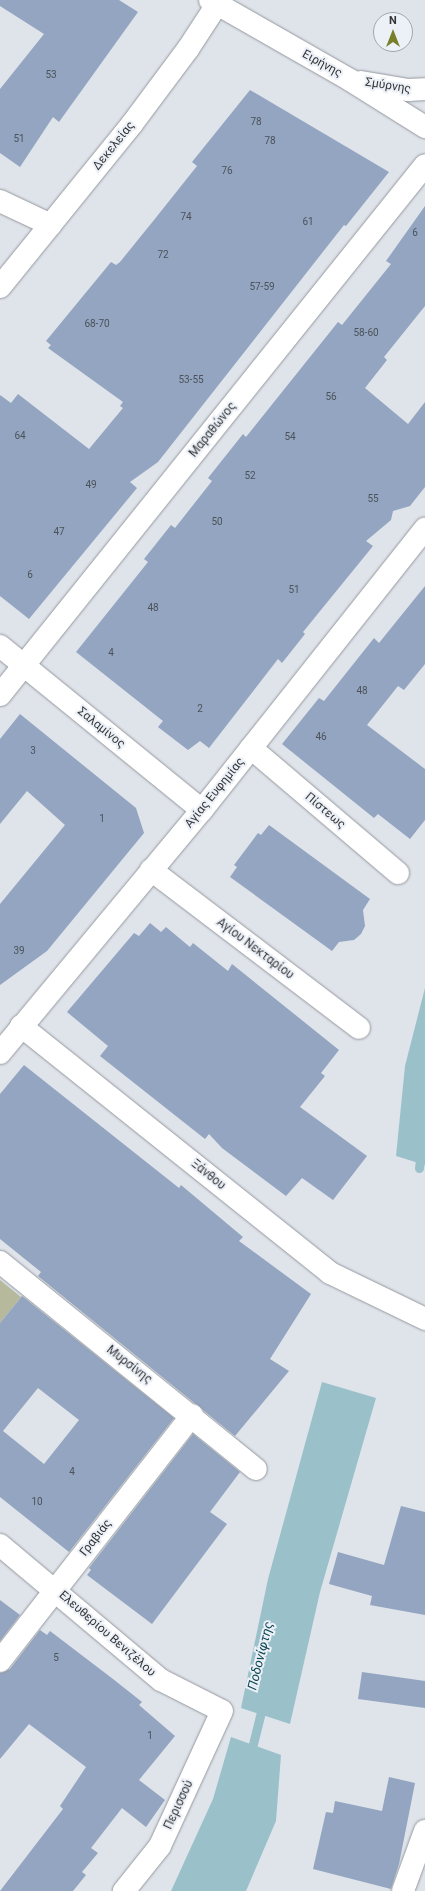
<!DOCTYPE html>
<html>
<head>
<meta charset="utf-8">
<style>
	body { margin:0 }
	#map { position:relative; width:425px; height:1891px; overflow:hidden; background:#dfe3ea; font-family:Roboto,sans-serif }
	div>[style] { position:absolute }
	.green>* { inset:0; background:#b6b99c }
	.water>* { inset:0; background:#9ac1ca }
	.stream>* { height:9px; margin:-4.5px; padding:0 4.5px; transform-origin:4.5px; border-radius:4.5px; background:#9ac1ca }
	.building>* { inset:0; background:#93a5c0 }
	.roads { filter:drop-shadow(0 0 1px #95999f) drop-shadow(0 0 1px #95999f) }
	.street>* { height:22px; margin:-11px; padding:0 11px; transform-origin:11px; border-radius:11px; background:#fff }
	.secondary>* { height:22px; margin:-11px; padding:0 11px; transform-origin:11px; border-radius:11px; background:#fff }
	.primary>* { height:22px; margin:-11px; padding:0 11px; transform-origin:11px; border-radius:11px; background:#fff }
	span { translate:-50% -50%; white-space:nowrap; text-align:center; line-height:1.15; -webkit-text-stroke:4px #ecf0f7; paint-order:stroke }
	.number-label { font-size:10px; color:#4c525a }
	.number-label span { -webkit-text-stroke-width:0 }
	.street-label { font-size:12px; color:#343638 }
	.water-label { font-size:13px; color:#0b4651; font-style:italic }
	.north { position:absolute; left:373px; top:12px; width:40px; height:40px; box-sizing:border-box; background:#ecf0f7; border:1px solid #a2a6ab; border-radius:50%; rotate:0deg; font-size:11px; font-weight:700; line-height:16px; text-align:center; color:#343638 }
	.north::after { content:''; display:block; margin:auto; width:14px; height:18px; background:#797f29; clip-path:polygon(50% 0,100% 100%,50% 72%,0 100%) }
</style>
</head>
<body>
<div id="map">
	<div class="green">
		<i style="clip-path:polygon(0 1280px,21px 1297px,0 1323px)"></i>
	</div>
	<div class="water">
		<i style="clip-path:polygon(425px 988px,425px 1165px,396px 1156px,405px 1066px)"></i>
		<i style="clip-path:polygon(322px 1382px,376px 1398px,320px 1592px,290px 1724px,241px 1708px,268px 1579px)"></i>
		<i style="clip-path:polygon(231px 1737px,281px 1755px,276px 1821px,246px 1891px,171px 1891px,213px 1799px)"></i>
	</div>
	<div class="stream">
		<i style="left:419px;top:1168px;width:17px;rotate:-83deg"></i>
		<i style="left:250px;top:1756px;width:54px;rotate:-76deg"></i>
	</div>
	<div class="building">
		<i style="clip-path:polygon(0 0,119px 0,138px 12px,59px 122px,53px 117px,20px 167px,0 153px,0 89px,44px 34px,0 6px)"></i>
		<i style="clip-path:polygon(250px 90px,389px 172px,346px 226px,344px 225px,158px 462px,130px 482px,137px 488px,29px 619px,0 596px,0 395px,11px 403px,18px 394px,89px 449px,123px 408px,120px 406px,123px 402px,48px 348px,51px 345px,46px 341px,111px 262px,116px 265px,120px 262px,154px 220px,197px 166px,192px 162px)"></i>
		<i style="clip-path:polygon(425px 206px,425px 306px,384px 357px,387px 360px,365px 388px,408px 424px,425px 402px,425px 487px,410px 506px,393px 511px,391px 520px,366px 541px,373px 546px,303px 632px,305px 634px,282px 663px,278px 659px,209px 748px,200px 741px,188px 750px,158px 727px,163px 721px,76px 652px,148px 562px,144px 559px,171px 525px,175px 528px,212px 481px,208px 478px,243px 434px,246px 437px,338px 322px,342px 325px,391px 264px,386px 261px)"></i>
		<i style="clip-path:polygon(425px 586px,425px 664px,404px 690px,398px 686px,367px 725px,425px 769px,425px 820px,410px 839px,378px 814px,374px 818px,282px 744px,319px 698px,324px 701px,374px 638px,379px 643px)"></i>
		<i style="clip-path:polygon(20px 714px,136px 808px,144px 833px,47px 951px,0 985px,0 904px,65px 825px,27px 791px,0 824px,0 739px)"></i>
		<i style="clip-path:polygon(269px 825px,370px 899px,363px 910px,365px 926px,361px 934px,354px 940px,339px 942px,332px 951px,230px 877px,237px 867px,234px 865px,258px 833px,261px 835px)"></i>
		<i style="clip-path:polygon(150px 923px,161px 932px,166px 927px,190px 947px,193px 943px,228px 971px,232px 964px,339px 1050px,321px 1073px,325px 1076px,300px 1107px,367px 1156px,333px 1200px,302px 1178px,286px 1196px,222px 1148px,209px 1134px,205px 1139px,100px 1056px,108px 1046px,67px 1012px,134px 933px,139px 936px)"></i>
		<i style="clip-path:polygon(24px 1065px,179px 1188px,181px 1185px,243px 1237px,239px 1241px,311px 1294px,270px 1359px,289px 1371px,235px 1436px,38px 1276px,41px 1272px,0 1239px,0 1094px)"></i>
		<i style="clip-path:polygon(evenodd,22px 1296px,174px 1418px,69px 1552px,0 1497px,0 1323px,22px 1296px,38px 1388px,79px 1420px,44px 1464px,3px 1431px,38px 1388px)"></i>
		<i style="clip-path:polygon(193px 1434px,240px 1472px,210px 1512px,227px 1524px,152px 1624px,87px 1575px,91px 1570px,89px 1568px)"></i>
		<i style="clip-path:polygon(401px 1506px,425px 1512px,425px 1615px,370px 1605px,372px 1596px,329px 1584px,338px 1552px,384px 1565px)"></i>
		<i style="clip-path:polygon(0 1600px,20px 1615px,0 1641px)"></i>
		<i style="clip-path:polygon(40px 1630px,47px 1635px,50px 1631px,113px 1679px,142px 1702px,139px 1705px,175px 1736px,139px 1780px,165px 1800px,146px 1827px,122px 1808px,91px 1848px,98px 1853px,82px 1872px,86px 1875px,73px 1891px,0 1891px,63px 1809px,60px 1806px,86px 1767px,29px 1724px,0 1759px,0 1673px,10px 1669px)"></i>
		<i style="clip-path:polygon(362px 1672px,425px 1681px,425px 1708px,358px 1699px)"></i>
		<i style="clip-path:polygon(389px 1777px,415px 1783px,399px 1864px,391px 1889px,313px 1869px,326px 1812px,333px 1813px,335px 1801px,382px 1811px)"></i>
	</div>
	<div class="roads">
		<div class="street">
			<i style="left:0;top:201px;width:56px;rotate:25.2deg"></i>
			<i style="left:0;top:695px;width:679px;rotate:-51.27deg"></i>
			<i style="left:251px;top:748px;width:193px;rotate:40.4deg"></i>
			<i style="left:151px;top:870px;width:261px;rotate:37.2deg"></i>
			<i style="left:21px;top:1026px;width:396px;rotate:38.6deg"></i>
			<i style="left:330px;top:1273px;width:106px;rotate:25.8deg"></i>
			<i style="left:0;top:1053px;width:316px;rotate:-50.3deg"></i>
			<i style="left:202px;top:810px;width:359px;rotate:-51.6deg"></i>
			<i style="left:0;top:1262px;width:329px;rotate:39deg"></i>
			<i style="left:0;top:1545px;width:210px;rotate:40deg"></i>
			<i style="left:161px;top:1680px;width:68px;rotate:26.9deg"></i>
			<i style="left:222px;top:1711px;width:149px;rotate:114.7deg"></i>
			<i style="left:160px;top:1846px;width:58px;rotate:128.7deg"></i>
			<i style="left:0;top:1661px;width:312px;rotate:-52deg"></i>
			<i style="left:403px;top:1891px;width:64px;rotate:-69.9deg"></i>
		</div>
		<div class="secondary">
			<i style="left:210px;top:0;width:161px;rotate:29.7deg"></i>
			<i style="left:350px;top:80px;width:89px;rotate:32.1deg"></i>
			<i style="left:361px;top:82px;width:48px;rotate:9.7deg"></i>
			<i style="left:408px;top:90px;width:17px;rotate:-3deg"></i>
			<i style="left:0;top:646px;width:260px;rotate:39.1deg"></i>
		</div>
		<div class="primary">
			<i style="left:0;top:287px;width:210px;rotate:-51deg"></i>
			<i style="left:132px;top:124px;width:94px;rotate:-53.3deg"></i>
			<i style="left:188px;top:49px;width:59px;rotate:-56.9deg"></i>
		</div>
	</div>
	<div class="number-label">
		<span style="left:51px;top:75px">53</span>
		<span style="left:256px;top:122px">78</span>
		<span style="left:19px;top:139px">51</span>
		<span style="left:270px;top:141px">78</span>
		<span style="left:227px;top:171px">76</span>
		<span style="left:186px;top:217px">74</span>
		<span style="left:308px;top:222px">61</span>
		<span style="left:415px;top:233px">6</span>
		<span style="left:163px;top:255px">72</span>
		<span style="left:262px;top:287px">57-59</span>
		<span style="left:97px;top:324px">68-70</span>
		<span style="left:366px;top:333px">58-60</span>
		<span style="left:191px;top:380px">53-55</span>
		<span style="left:331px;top:397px">56</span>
		<span style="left:20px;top:436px">64</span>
		<span style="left:290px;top:437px">54</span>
		<span style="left:250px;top:476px">52</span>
		<span style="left:91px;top:485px">49</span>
		<span style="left:373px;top:499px">55</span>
		<span style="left:217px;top:522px">50</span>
		<span style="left:59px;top:532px">47</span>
		<span style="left:30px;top:575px">6</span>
		<span style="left:294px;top:590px">51</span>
		<span style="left:153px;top:608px">48</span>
		<span style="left:111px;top:653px">4</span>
		<span style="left:362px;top:691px">48</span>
		<span style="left:200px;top:709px">2</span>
		<span style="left:321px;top:737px">46</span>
		<span style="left:33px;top:751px">3</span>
		<span style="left:102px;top:819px">1</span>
		<span style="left:19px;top:951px">39</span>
		<span style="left:72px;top:1472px">4</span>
		<span style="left:37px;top:1502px">10</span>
		<span style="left:56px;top:1658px">5</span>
		<span style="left:150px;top:1736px">1</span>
	</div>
	<div class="street-label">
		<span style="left:322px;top:64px;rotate:29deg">Ειρήνης</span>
		<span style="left:388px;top:86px;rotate:9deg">Σμύρνης</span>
		<span style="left:114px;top:146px;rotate:-51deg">Δεκελείας</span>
		<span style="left:213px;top:430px;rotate:-51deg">Μαραθώνος</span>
		<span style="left:101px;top:728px;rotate:39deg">Σαλαμίνος</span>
		<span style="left:215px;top:793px;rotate:-51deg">Αγίας Ευφημίας</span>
		<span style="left:325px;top:811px;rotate:40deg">Πίστεως</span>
		<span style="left:255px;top:949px;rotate:37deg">Αγίου Νεκταρίου</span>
		<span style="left:208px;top:1175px;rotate:39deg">Ξάνθου</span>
		<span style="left:129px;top:1365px;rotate:38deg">Μυρσίνης</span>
		<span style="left:96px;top:1538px;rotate:-52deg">Γραβιάς</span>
		<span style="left:107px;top:1634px;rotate:41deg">Ελευθερίου Βενιζέλου</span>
		<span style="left:179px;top:1805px;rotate:-65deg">Περισσού</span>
	</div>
	<div class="water-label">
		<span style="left:261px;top:1656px;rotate:-76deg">Ποδονίφτης</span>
	</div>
	<div class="north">N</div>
</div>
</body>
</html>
